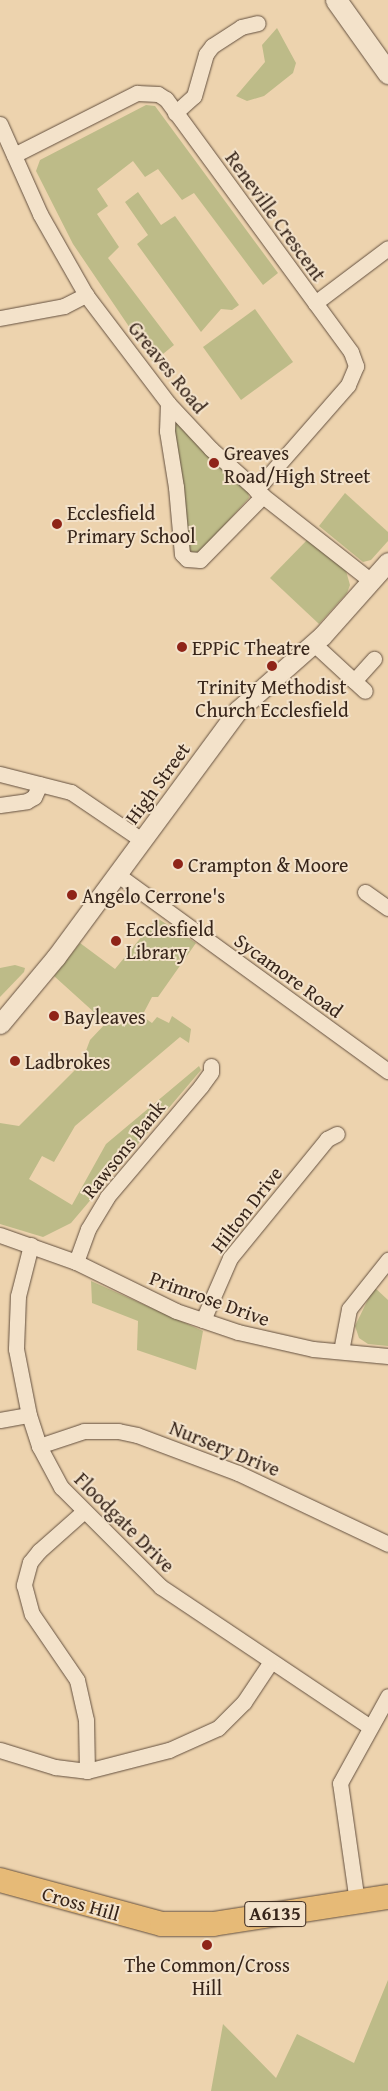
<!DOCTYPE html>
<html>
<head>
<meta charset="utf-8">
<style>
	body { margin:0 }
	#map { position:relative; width:388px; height:2091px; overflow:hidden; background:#edd3ae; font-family:"Gentium Book Plus",serif }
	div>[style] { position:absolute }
	.green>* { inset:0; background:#bdbb88 }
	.roads { filter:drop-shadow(0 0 1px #64503f) drop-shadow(0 0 1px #64503f) }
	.minor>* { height:15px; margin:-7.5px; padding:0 7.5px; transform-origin:7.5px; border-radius:7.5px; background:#f3e2ca }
	.tertiary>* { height:19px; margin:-9.5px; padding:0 9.5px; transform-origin:9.5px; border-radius:9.5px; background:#f3e2ca }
	.secondary>* { height:21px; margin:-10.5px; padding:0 10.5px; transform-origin:10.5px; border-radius:10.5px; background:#f3e2ca }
	.primary>* { height:24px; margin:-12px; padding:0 12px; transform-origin:12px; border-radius:12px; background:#e6ba77 }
	.dots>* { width:14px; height:14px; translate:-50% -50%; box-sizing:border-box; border:2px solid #f3e2ca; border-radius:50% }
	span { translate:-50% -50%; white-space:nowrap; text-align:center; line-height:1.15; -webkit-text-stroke:4px #f3e2ca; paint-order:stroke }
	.shield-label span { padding:1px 4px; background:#f3e2ca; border:1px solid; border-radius:4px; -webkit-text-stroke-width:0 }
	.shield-label { font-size:19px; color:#37251a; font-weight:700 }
	.street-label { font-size:20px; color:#37251a }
	.poi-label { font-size:20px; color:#37251a }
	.left { translate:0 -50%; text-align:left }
</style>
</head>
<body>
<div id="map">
	<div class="green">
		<i style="clip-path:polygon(277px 28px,296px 63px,293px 73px,264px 96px,247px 101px,236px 96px,265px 62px,262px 45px)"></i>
		<i style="clip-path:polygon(146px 105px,155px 106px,278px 273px,263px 285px,194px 193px,182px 200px,158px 169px,145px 177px,133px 161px,97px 189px,108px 206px,97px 214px,119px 247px,108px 258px,174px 345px,153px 362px,73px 244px,36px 171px,40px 160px)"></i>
		<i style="clip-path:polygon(138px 192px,161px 225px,175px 216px,239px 305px,232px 310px,221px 309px,201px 332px,137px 244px,148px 235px,125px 202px)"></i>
		<i style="clip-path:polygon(255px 309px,293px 362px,241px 400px,203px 347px)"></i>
		<i style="clip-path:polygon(177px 422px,248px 492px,249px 498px,200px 552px,194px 553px,189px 550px,173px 425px)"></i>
		<i style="clip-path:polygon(345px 493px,388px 532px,388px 541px,371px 560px,363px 562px,319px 526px)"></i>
		<i style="clip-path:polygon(308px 539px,346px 571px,350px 585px,347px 593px,319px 624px,270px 578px)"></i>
		<i style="clip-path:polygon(157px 918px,196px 943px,158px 997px,152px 997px,142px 1016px,152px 1023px,157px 1017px,169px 1023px,172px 1016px,191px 1029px,189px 1043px,180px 1037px,75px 1126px,54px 1162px,42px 1156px,29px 1179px,72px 1205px,106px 1144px,199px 1066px,201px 1070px,71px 1223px,43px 1237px,0 1224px,0 1123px,19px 1126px,81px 1064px,90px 1040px,106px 1023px,54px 976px,80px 943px,115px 969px)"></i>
		<i style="clip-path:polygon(15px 965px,25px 968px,24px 972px,0 997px,0 968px)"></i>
		<i style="clip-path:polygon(91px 1281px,203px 1331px,196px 1370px,137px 1350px,138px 1321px,92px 1303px)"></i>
		<i style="clip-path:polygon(374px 1287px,388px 1300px,388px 1346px,368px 1344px,359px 1338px,355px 1326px)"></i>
		<i style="clip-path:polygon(388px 1980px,388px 2091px,211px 2091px,223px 2024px,276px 2078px,297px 2034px,354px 2063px)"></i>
	</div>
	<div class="roads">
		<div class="minor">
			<i style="left:175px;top:113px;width:25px;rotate:-42deg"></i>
			<i style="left:194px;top:96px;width:44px;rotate:-74.1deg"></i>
			<i style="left:206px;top:54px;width:10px;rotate:-53deg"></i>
			<i style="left:212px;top:46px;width:35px;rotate:-33deg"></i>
			<i style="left:241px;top:27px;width:17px;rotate:-13deg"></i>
			<i style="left:0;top:124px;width:98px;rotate:66deg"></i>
			<i style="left:40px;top:214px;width:93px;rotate:60.4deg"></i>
			<i style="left:86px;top:295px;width:136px;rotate:52.8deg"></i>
			<i style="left:168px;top:403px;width:63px;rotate:46.9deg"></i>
			<i style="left:211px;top:449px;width:70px;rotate:42.1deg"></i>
			<i style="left:263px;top:496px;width:137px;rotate:38.2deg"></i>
			<i style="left:14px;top:155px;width:138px;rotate:-26.8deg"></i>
			<i style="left:137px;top:93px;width:21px;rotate:3deg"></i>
			<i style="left:158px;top:94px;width:9px;rotate:32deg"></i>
			<i style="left:166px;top:99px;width:313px;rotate:53.8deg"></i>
			<i style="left:351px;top:352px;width:15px;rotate:70deg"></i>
			<i style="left:356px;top:366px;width:21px;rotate:113deg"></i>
			<i style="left:348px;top:385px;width:140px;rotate:131.2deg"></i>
			<i style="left:315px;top:303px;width:91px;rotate:-37deg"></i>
			<i style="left:0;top:318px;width:65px;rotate:-10.6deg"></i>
			<i style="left:64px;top:306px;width:25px;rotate:-27deg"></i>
			<i style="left:168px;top:403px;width:28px;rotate:92deg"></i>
			<i style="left:167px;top:431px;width:57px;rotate:80.9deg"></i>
			<i style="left:176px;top:487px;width:67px;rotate:84.9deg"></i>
			<i style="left:182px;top:554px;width:7px;rotate:45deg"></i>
			<i style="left:187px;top:559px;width:13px;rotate:4deg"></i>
			<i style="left:200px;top:560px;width:90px;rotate:-45.5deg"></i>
			<i style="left:314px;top:644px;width:69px;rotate:42.7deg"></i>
			<i style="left:354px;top:681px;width:30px;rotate:-48deg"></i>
			<i style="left:0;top:774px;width:73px;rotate:14.2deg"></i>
			<i style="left:71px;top:792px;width:87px;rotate:34.2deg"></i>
			<i style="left:0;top:805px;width:27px;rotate:-8deg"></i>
			<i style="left:27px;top:801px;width:8px;rotate:-30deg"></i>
			<i style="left:34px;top:797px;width:14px;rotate:-65deg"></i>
			<i style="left:118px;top:875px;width:334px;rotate:36deg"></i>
			<i style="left:365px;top:892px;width:28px;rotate:35deg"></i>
			<i style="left:0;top:1235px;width:81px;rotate:19.6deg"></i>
			<i style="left:76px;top:1262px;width:111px;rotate:26.1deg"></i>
			<i style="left:176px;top:1311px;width:65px;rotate:18.7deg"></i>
			<i style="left:238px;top:1332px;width:77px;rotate:12.8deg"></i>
			<i style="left:313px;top:1349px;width:75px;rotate:5.3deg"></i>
			<i style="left:31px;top:1245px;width:53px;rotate:104.3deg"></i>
			<i style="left:18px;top:1296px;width:53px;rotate:92.2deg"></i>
			<i style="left:16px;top:1349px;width:67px;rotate:78.9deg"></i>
			<i style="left:29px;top:1415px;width:33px;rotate:72deg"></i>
			<i style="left:39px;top:1446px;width:47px;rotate:61.8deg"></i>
			<i style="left:61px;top:1487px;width:141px;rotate:45deg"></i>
			<i style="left:161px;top:1587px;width:250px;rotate:33.8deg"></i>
			<i style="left:76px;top:1262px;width:35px;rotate:-70deg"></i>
			<i style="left:88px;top:1229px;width:37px;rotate:-59deg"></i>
			<i style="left:107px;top:1197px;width:145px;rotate:-49.7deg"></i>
			<i style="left:201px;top:1086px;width:17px;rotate:-54deg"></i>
			<i style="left:211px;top:1072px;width:6px;rotate:-90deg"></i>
			<i style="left:203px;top:1320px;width:68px;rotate:-66.5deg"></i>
			<i style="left:230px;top:1258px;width:154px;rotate:-50.8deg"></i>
			<i style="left:327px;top:1139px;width:11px;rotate:-27deg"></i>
			<i style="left:341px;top:1351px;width:43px;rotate:-79.2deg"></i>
			<i style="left:349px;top:1309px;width:63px;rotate:-51.5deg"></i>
			<i style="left:0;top:1420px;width:29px;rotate:-10deg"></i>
			<i style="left:39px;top:1446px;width:47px;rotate:-18.4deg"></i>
			<i style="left:84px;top:1431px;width:34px"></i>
			<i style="left:118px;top:1431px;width:19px;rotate:12deg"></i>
			<i style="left:137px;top:1435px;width:108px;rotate:20.6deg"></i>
			<i style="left:238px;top:1473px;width:166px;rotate:25.3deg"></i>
			<i style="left:83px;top:1512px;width:59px;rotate:138.4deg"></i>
			<i style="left:39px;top:1551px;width:14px;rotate:129deg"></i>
			<i style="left:30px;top:1562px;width:24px;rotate:105deg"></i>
			<i style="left:24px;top:1585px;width:30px;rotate:75deg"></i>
			<i style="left:32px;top:1614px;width:80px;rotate:55.7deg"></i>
			<i style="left:77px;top:1680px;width:41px;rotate:77.3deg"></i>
			<i style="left:86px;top:1720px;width:51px;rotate:88.9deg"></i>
			<i style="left:0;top:1750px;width:58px;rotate:17.2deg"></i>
			<i style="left:55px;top:1767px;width:32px;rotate:7deg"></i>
			<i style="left:87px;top:1771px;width:85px;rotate:-14.4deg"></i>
			<i style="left:169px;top:1750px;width:54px;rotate:-24.2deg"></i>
			<i style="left:218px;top:1728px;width:37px;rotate:-45deg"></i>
			<i style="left:244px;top:1702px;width:47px;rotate:-56.3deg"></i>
			<i style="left:357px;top:1902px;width:120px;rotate:-98.1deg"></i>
			<i style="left:340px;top:1783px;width:99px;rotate:-61.1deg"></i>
		</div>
		<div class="tertiary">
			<i style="left:0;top:1024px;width:87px;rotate:-50.1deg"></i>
			<i style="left:56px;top:957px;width:307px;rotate:-53.6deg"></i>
			<i style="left:238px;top:710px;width:112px;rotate:-41.4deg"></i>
			<i style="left:322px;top:636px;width:99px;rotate:-48.3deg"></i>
		</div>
		<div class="secondary">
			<i style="left:336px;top:0;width:90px;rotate:54.5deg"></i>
		</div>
		<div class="primary">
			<i style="left:0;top:1880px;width:168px;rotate:15.2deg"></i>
			<i style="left:162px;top:1924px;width:51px"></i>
			<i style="left:213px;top:1924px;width:177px;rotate:-8.8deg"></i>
		</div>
	</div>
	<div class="dots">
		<i style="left:214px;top:463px;background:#8f2418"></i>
		<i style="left:57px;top:524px;background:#8f2418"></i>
		<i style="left:182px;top:647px;background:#8f2418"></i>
		<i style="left:272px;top:666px;background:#8f2418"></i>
		<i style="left:178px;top:864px;background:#8f2418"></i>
		<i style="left:72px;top:895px;background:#8f2418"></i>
		<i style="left:116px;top:941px;background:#8f2418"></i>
		<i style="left:54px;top:1016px;background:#8f2418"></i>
		<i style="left:15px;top:1061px;background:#8f2418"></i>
		<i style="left:207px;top:1945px;background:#8f2418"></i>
	</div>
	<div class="shield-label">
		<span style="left:275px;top:1914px">A6135</span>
	</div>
	<div class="street-label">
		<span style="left:276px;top:216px;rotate:54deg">Reneville Crescent</span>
		<span style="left:168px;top:367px;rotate:51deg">Greaves Road</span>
		<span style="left:157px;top:783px;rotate:-54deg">High Street</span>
		<span style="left:289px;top:975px;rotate:36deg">Sycamore Road</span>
		<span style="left:123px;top:1149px;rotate:-51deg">Rawsons Bank</span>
		<span style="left:246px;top:1209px;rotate:-52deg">Hilton Drive</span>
		<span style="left:210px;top:1298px;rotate:20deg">Primrose Drive</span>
		<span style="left:225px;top:1448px;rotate:22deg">Nursery Drive</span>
		<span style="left:125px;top:1522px;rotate:45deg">Floodgate Drive</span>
		<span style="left:81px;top:1903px;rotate:16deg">Cross Hill</span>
	</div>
	<div class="poi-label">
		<span class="left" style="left:224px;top:464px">Greaves<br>Road/High Street</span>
		<span class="left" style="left:67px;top:524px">Ecclesfield<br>Primary School</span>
		<span class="left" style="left:192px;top:647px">EPPiC Theatre</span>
		<span style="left:272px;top:698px">Trinity Methodist<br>Church Ecclesfield</span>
		<span class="left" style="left:188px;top:864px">Crampton &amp; Moore</span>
		<span class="left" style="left:82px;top:895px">Angelo Cerrone's</span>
		<span class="left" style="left:126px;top:940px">Ecclesfield<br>Library</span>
		<span class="left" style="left:64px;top:1016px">Bayleaves</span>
		<span class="left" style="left:25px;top:1061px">Ladbrokes</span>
		<span style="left:207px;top:1976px">The Common/Cross<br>Hill</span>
	</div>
</div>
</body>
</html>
